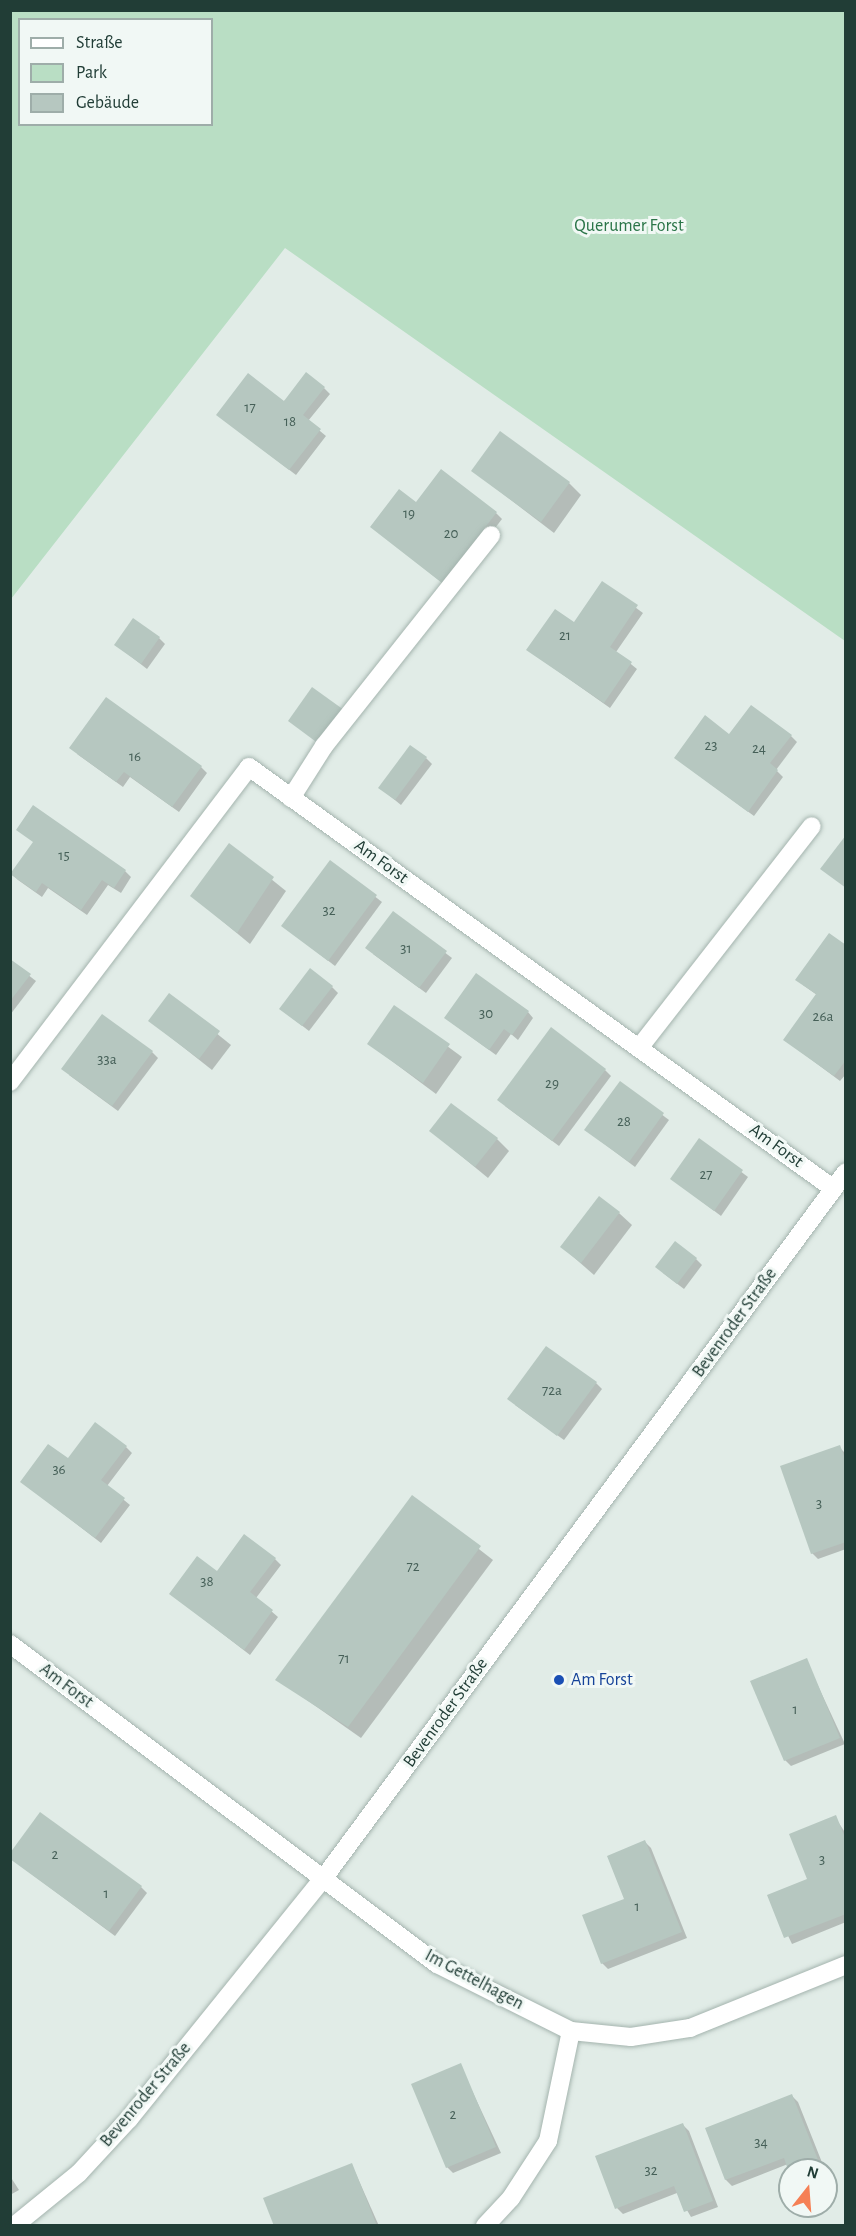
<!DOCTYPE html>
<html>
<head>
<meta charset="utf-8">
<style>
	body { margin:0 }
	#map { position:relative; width:856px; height:2236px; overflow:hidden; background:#e1ece7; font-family:"Alegreya Sans",sans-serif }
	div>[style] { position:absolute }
	.green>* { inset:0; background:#b9dec4 }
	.shadow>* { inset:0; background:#0003 }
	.building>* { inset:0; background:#b6c7c0 }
	.roads { filter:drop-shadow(0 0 2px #a4b4ae) drop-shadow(0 0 2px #a4b4ae) }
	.service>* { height:18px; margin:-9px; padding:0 9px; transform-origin:9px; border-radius:9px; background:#fff }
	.minor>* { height:18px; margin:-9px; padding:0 9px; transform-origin:9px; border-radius:9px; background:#fff }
	.secondary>* { height:18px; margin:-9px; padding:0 9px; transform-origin:9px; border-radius:9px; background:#fff }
	.dots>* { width:16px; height:16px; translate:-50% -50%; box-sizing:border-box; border:3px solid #f1f8f5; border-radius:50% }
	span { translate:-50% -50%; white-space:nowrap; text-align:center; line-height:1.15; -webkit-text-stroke:6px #f1f8f5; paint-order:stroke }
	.number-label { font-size:15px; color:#466058 }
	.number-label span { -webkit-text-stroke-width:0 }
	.park-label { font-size:18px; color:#2a7548 }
	.street-label { font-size:18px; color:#213d36 }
	.transit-label { font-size:18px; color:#164399 }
	.left { translate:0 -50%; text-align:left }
	.frame { position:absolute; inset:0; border:12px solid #213d36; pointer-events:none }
	.legend { position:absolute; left:18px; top:18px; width:195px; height:108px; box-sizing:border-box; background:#f1f8f5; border:2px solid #9eada9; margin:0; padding:8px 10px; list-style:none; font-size:18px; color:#213d36 }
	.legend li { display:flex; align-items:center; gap:12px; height:30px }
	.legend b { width:30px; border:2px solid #9eada9 }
	.north { position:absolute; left:778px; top:2158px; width:60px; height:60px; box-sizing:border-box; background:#f1f8f5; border:2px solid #9eada9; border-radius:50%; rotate:17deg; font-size:16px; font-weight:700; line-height:24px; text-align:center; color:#213d36 }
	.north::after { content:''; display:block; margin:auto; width:21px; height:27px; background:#f58055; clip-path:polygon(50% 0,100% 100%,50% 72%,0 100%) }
</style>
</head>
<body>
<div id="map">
	<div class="green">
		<i style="clip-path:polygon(evenodd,11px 10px,845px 11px,845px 641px,285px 248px,11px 599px,11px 10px,20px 20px,212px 20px,212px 124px,20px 124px,20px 20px)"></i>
	</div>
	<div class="shadow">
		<i style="clip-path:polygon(324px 388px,330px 394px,308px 421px,326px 436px,296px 475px,224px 420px)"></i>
		<i style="clip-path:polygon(473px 471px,569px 483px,581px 495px,554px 533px)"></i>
		<i style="clip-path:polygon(496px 513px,502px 519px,449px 588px,372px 527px)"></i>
		<i style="clip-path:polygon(602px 583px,643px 613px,616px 652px,637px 669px,610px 708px,528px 650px,574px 624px)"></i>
		<i style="clip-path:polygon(159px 638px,165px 644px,147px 669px,116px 645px)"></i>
		<i style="clip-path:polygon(730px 736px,791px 736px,797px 742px,776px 770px,783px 777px,754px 816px,682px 763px)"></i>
		<i style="clip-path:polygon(77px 754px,201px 767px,207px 773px,179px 812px,130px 777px,123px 787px)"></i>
		<i style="clip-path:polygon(426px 758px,432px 764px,401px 805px,380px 788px)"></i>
		<i style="clip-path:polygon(34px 807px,125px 871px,131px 877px,121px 893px,108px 885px,87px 915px,48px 888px,42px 897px,18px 880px,12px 874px,34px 842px)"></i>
		<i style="clip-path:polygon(229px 845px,286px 891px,250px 944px,192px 896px)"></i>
		<i style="clip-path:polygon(330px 862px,382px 902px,335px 966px,283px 926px)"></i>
		<i style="clip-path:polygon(393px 913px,452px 958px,426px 993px,373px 954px)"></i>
		<i style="clip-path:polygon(846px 946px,846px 1074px,840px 1081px,785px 1040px,817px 995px,803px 985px)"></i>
		<i style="clip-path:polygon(10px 961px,36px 981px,10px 1015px)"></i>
		<i style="clip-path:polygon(332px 987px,338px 993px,309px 1031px,287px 1014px)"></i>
		<i style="clip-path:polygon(169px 995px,231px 1045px,212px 1070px,150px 1021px)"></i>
		<i style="clip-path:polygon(394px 1007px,462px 1057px,436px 1094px,369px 1044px)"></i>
		<i style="clip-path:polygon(528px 1012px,533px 1018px,518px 1040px,511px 1034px,496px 1055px,452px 1023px)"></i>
		<i style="clip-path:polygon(152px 1052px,158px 1058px,118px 1111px,69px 1075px)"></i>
		<i style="clip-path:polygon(605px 1070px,611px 1076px,559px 1146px,505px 1106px)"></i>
		<i style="clip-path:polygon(620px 1083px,669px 1120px,635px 1167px,586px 1130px)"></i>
		<i style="clip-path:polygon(431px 1131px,497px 1139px,509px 1151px,488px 1178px)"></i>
		<i style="clip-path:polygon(699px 1140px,748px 1177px,721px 1216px,672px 1179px)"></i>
		<i style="clip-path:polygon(619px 1213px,632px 1225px,594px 1275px,562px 1247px)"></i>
		<i style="clip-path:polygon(696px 1259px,702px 1265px,684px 1289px,663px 1273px)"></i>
		<i style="clip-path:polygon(596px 1383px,602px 1389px,564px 1440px,515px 1405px)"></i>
		<i style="clip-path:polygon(126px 1447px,132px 1453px,107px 1486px,130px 1505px,101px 1543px,22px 1482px,68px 1461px)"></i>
		<i style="clip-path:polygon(839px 1447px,845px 1453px,846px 1549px,818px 1559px,812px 1553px)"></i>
		<i style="clip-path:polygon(412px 1497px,493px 1560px,361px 1738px,277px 1679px)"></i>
		<i style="clip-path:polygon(275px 1559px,281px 1565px,256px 1598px,278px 1617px,250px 1655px,171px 1594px,217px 1573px)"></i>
		<i style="clip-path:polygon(806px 1660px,845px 1744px,791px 1766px,785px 1760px)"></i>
		<i style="clip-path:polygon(835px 1817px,846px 1834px,846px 1922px,792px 1944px,769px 1896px,809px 1880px)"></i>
		<i style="clip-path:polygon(645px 1842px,651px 1848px,687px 1938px,608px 1969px,602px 1963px)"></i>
		<i style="clip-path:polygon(10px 1858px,141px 1887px,147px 1893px,115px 1936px)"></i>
		<i style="clip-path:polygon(460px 2065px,501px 2153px,453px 2173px,447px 2167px)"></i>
		<i style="clip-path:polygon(792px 2096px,798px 2102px,825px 2170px,790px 2170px,788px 2164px,732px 2186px,726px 2180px,707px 2129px)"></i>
		<i style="clip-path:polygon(683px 2125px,689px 2131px,718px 2207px,691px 2217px,677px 2193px,623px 2214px,617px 2208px)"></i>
		<i style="clip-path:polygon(352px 2165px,379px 2226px,275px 2226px)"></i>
		<i style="clip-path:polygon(10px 2176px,19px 2190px,10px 2195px)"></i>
	</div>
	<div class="building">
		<i style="clip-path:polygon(306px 372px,325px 387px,303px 415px,321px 429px,289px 470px,216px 415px,248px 373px,284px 401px)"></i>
		<i style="clip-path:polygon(500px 431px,570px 482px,541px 522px,471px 471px)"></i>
		<i style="clip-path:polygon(441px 469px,497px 512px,442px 583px,370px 527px,399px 489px,416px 502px)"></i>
		<i style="clip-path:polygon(602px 581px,638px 605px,610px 647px,632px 662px,604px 703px,526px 650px,555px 609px,574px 622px)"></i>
		<i style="clip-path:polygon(133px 618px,160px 637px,141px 664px,114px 645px)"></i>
		<i style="clip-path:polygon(312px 687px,344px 710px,319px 744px,288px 721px)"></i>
		<i style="clip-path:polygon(106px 697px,202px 766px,172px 807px,124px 772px,116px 782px,69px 748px)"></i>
		<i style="clip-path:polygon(751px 705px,792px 735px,770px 763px,778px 770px,748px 812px,674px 758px,705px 715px,729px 734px)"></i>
		<i style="clip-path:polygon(410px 745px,427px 757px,395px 800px,378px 788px)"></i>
		<i style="clip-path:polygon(33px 805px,126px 870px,114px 888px,102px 880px,81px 910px,42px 883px,36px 892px,10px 874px,33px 842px,16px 830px)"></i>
		<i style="clip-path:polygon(846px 835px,846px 888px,820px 869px)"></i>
		<i style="clip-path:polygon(229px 843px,274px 877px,237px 933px,190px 896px)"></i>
		<i style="clip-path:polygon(330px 860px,377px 895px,328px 961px,281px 926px)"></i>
		<i style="clip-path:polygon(393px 911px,447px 951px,419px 988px,365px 948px)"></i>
		<i style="clip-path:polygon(829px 933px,846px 945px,846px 1060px,834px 1076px,783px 1040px,816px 994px,795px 980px)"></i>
		<i style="clip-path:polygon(10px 959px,31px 974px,10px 1001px)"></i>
		<i style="clip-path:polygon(310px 968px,333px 986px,302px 1026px,279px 1009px)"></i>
		<i style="clip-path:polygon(476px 973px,529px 1011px,512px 1035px,504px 1029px,489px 1050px,444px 1018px)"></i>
		<i style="clip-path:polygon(169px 993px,220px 1031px,199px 1059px,148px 1021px)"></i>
		<i style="clip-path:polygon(394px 1005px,450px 1044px,423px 1083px,367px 1044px)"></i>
		<i style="clip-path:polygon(102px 1014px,153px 1051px,112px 1106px,61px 1069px)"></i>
		<i style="clip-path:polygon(551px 1027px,606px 1069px,552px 1141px,497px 1100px)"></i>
		<i style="clip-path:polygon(620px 1081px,664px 1113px,629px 1162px,584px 1130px)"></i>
		<i style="clip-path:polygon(451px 1103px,498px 1138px,475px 1167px,429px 1131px)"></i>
		<i style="clip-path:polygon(699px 1138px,743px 1170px,714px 1211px,670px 1179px)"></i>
		<i style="clip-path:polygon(599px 1196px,620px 1212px,581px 1263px,560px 1247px)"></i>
		<i style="clip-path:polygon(675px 1241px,697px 1258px,677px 1284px,655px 1267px)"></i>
		<i style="clip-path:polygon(546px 1346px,597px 1382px,557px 1436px,507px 1399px)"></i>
		<i style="clip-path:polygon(95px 1422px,127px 1446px,101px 1480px,125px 1498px,95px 1538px,20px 1482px,48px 1444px,68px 1458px)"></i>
		<i style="clip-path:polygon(840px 1445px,846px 1461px,846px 1542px,811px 1554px,780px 1466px)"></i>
		<i style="clip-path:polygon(412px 1495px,481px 1546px,348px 1727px,275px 1680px)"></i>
		<i style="clip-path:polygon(244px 1534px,276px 1558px,250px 1592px,273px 1610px,244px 1650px,169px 1594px,197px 1556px,217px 1571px)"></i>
		<i style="clip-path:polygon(807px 1658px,840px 1738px,784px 1761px,750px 1681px)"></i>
		<i style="clip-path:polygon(40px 1812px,142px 1886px,109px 1931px,10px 1859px,10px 1853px)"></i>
		<i style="clip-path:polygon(836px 1815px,846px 1840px,846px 1914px,784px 1938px,767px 1895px,807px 1879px,789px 1834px)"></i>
		<i style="clip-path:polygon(645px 1840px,682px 1932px,601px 1964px,582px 1915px,624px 1899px,607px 1856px)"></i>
		<i style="clip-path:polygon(461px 2063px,496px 2147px,446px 2168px,411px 2084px)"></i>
		<i style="clip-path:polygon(792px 2094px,822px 2170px,788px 2170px,784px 2158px,725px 2180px,705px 2128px)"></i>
		<i style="clip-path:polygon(683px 2123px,713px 2201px,684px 2212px,674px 2186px,615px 2209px,595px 2156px)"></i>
		<i style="clip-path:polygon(352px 2163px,377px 2226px,274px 2226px,263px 2198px)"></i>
	</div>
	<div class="roads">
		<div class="service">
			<i style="left:291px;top:798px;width:62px;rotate:-57.6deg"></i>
			<i style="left:324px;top:746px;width:269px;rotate:-51.6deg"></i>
			<i style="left:639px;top:1048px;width:281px;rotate:-52.1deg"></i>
		</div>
		<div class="minor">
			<i style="left:10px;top:1082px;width:395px;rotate:-52.8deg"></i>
			<i style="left:249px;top:767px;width:721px;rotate:35.81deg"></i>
			<i style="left:10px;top:1644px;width:534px;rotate:36.85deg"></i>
			<i style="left:437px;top:1964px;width:150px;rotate:26.6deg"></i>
			<i style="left:571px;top:2031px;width:60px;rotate:5.7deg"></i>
			<i style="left:631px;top:2037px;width:60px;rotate:-8.7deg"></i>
			<i style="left:690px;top:2028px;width:168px;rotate:-22deg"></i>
			<i style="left:485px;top:2226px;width:38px;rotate:-47deg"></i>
			<i style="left:511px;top:2198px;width:68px;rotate:-57deg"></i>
			<i style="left:548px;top:2141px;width:112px;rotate:-78.2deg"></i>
		</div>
		<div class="secondary">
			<i style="left:14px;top:2226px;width:84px;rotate:-39.2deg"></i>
			<i style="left:79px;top:2173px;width:74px;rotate:-47.2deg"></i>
			<i style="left:129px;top:2119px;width:309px;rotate:-51.1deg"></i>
			<i style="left:323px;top:1879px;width:879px;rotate:-53.51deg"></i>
		</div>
	</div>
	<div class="dots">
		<i style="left:559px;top:1680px;background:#1a4fb4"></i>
	</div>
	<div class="number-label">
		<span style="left:250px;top:408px">17</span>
		<span style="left:290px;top:422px">18</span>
		<span style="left:409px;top:514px">19</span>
		<span style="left:451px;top:534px">20</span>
		<span style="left:565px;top:636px">21</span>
		<span style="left:711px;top:746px">23</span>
		<span style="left:759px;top:749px">24</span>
		<span style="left:135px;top:757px">16</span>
		<span style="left:64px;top:856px">15</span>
		<span style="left:329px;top:911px">32</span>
		<span style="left:406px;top:949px">31</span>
		<span style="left:486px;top:1014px">30</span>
		<span style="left:823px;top:1017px">26a</span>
		<span style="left:107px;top:1060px">33a</span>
		<span style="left:552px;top:1084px">29</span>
		<span style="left:624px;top:1122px">28</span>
		<span style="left:706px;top:1175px">27</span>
		<span style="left:552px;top:1391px">72a</span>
		<span style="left:59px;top:1470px">36</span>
		<span style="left:819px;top:1504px">3</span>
		<span style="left:413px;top:1567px">72</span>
		<span style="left:207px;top:1582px">38</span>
		<span style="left:344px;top:1659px">71</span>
		<span style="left:795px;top:1710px">1</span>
		<span style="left:55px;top:1855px">2</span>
		<span style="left:822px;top:1860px">3</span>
		<span style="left:106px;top:1894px">1</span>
		<span style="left:637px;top:1907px">1</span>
		<span style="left:453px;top:2115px">2</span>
		<span style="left:761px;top:2143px">34</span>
		<span style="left:651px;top:2171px">32</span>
	</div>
	<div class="park-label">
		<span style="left:629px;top:226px">Querumer Forst</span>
	</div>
	<div class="street-label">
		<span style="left:381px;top:862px;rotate:36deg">Am Forst</span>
		<span style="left:776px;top:1146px;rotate:36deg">Am Forst</span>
		<span style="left:735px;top:1323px;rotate:-54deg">Bevenroder Straße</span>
		<span style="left:66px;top:1686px;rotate:37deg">Am Forst</span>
		<span style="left:446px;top:1713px;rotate:-54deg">Bevenroder Straße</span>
		<span style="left:474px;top:1980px;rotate:28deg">Im Gettelhagen</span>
		<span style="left:146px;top:2095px;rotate:-50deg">Bevenroder Straße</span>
	</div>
	<div class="transit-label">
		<span class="left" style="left:571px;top:1680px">Am Forst</span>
	</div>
	<div class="frame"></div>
	<ul class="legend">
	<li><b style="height:8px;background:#fff"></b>Straße</li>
	<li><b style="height:16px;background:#b9dec4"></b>Park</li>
	<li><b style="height:16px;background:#b6c7c0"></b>Gebäude</li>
	</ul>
	<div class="north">N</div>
</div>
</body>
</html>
